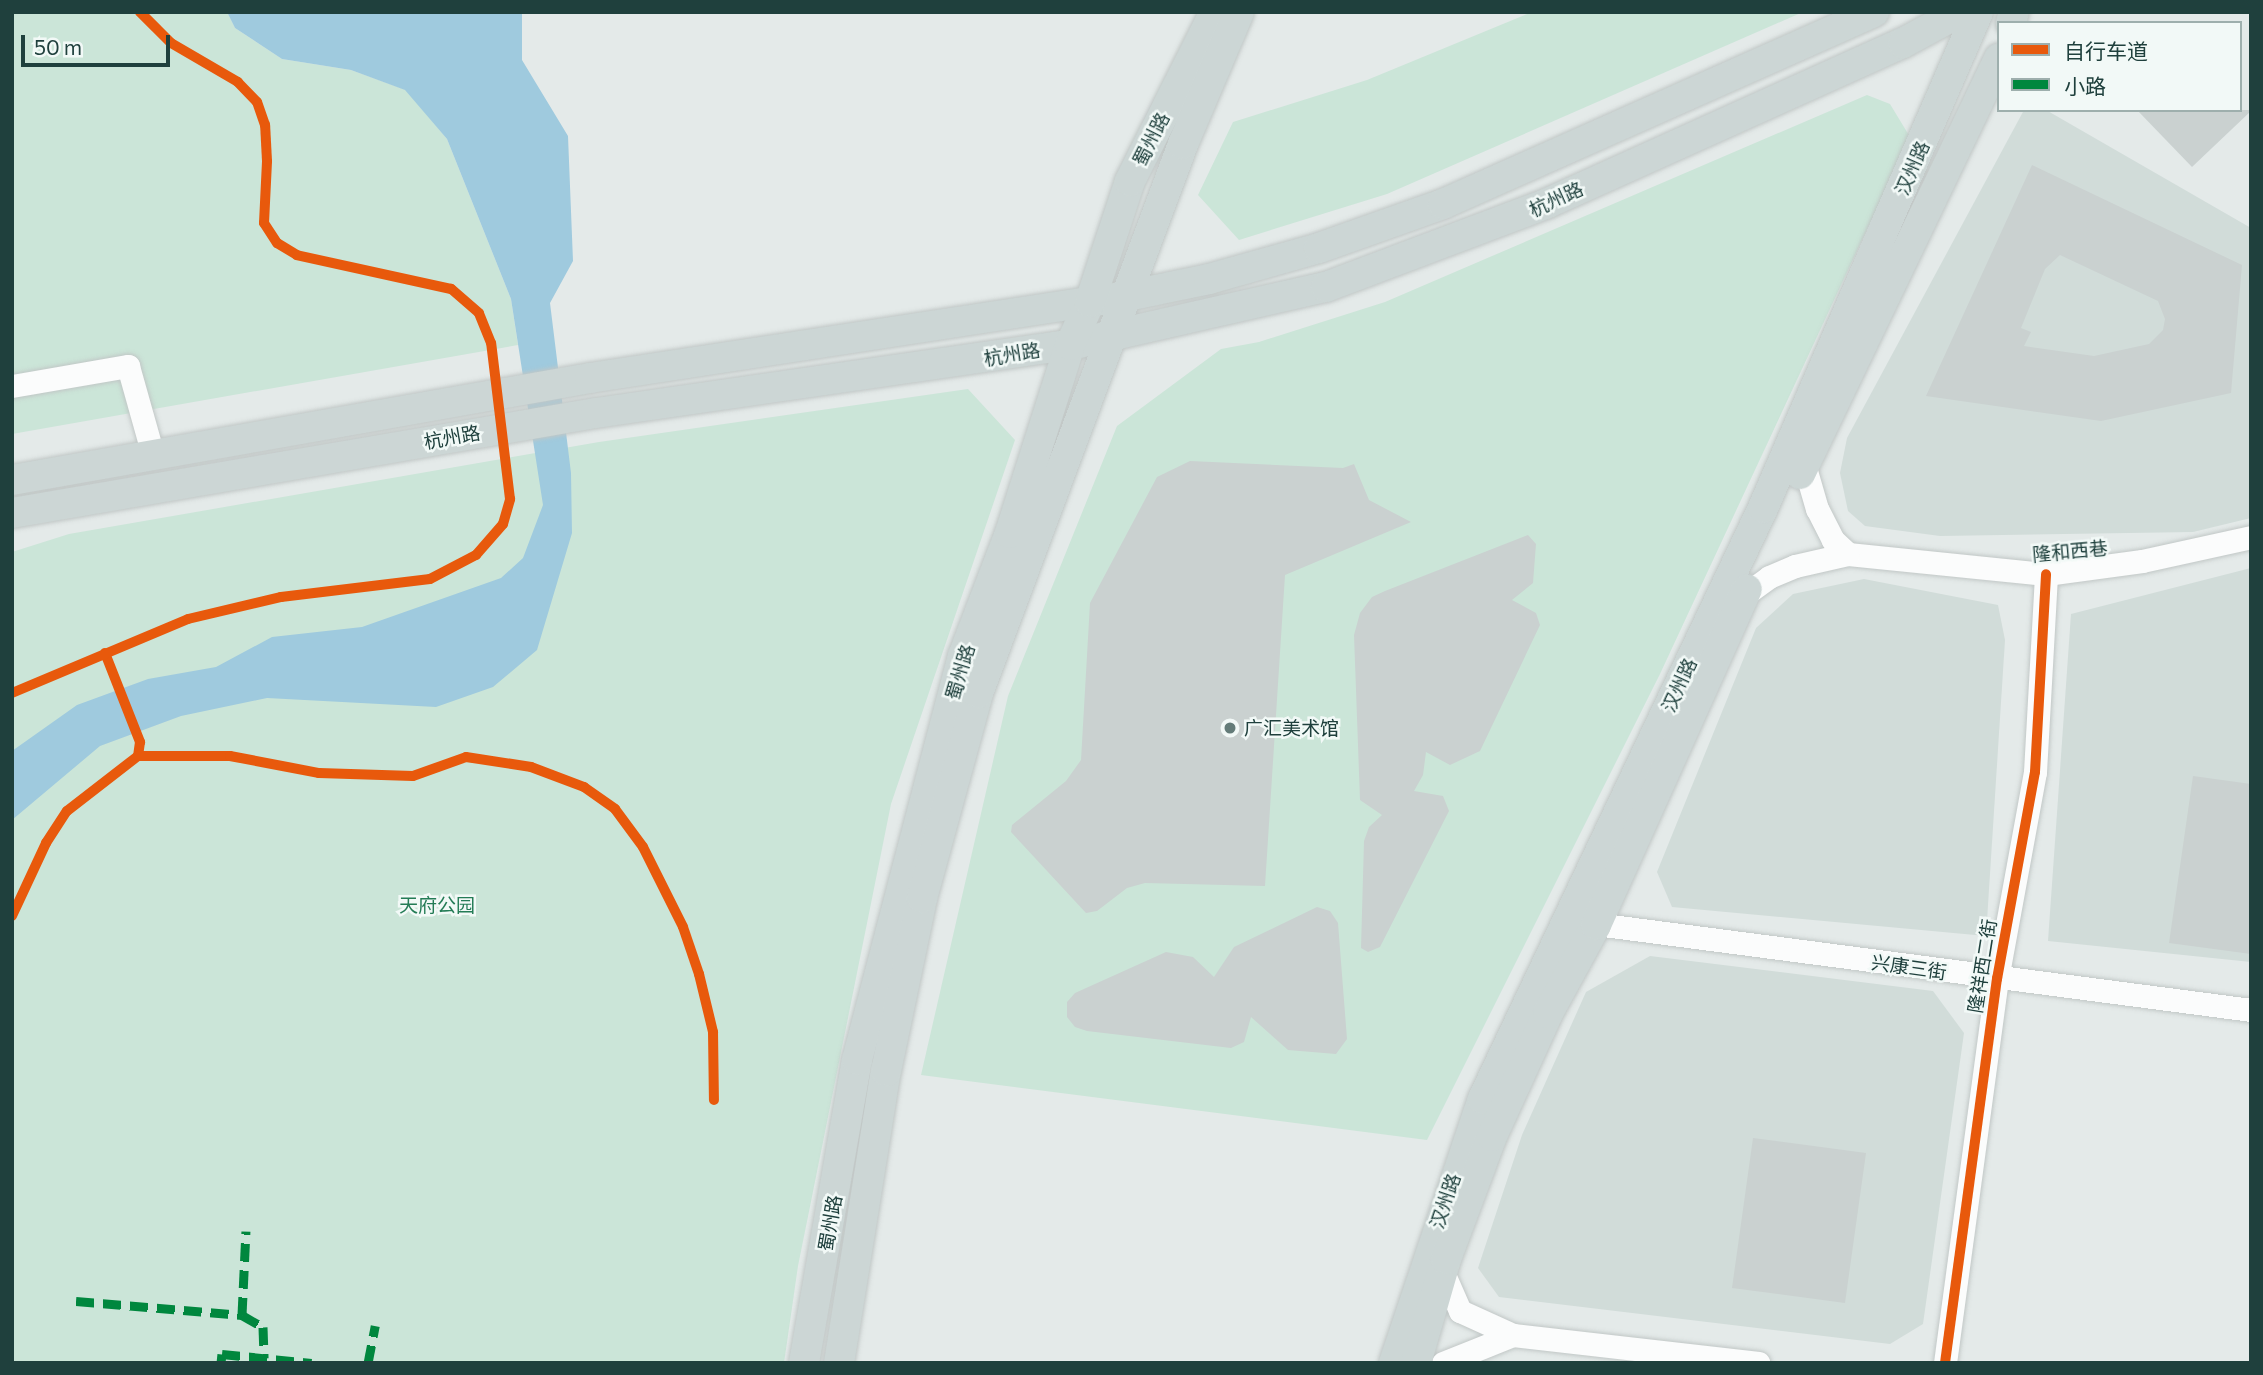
<!DOCTYPE html>
<html>
<head>
<meta charset="utf-8">
<style>
	body { margin:0 }
	#map { position:relative; width:2263px; height:1375px; overflow:hidden; background:#e4eae9; font-family:Commissioner,"Noto Sans SC",sans-serif }
	div>[style] { position:absolute }
	.built>* { inset:0; background:#d1dcd9 }
	.green>* { inset:0; background:#cbe5d8 }
	.water>* { inset:0; background:#9fcade }
	.building>* { inset:0; background:#cad1d0 }
	.roads { filter:drop-shadow(0 0 2px #c1c7c6) drop-shadow(0 0 2px #c1c7c6) }
	.minor>* { height:23px; margin:-11.5px; padding:0 11.5px; transform-origin:11.5px; border-radius:11.5px; background:#fbfcfc }
	.major>* { height:30px; margin:-15px; padding:0 15px; transform-origin:15px; border-radius:15px; background:#ccd6d5 }
	.quiet>* { height:9px; margin-top:-4.5px; transform-origin:0; background:repeating-linear-gradient(90deg,#00873e 0 18px,transparent 0 27px) }
	.cycleway>* { height:10px; margin:-5px; padding:0 5px; transform-origin:5px; border-radius:5px; background:#e8590c }
	.dots>* { width:19px; height:19px; translate:-50% -50%; box-sizing:border-box; border:4px solid #f2f9f7; border-radius:50% }
	span { translate:-50% -50%; white-space:nowrap; text-align:center; line-height:1.15; -webkit-text-stroke:5px #f2f9f7; paint-order:stroke }
	.street-label { font-size:19px; color:#1f403d }
	.poi-label { font-size:19px; color:#1f403d }
	.left { translate:0 -50%; text-align:left }
	.park-label { font-size:19px; color:#247c56 }
	.frame { position:absolute; inset:0; border:14px solid #1f403d; pointer-events:none }
	.legend { position:absolute; left:1997px; top:21px; width:245px; height:91px; box-sizing:border-box; background:#f2f9f7; border:2px solid #9eafad; margin:0; padding:9px 12px; list-style:none; font-size:21px; color:#1f403d }
	.legend li { display:flex; align-items:center; gap:14px; height:35px }
	.legend b { width:35px; border:2px solid #9eafad }
	.scale { position:absolute; left:21px; top:35px; width:149px; height:32px; box-sizing:border-box; border:4px solid #1f403d; border-top:0; padding-left:9px; font-size:21px; line-height:24px; white-space:nowrap; color:#1f403d; -webkit-text-stroke:5px #f2f9f7; paint-order:stroke }
</style>
</head>
<body>
<div id="map">
	<div class="built">
		<i style="clip-path:polygon(2024px 110px,2046px 110px,2251px 228px,2251px 518px,2193px 532px,1940px 536px,1865px 526px,1848px 511px,1840px 473px,1847px 438px)"></i>
		<i style="clip-path:polygon(2251px 568px,2251px 962px,2048px 941px,2071px 614px)"></i>
		<i style="clip-path:polygon(1864px 579px,1998px 605px,2005px 640px,1986px 936px,1672px 907px,1657px 872px,1756px 628px,1793px 594px)"></i>
		<i style="clip-path:polygon(1650px 956px,1933px 991px,1964px 1033px,1923px 1324px,1890px 1344px,1499px 1297px,1478px 1268px,1522px 1135px,1586px 992px)"></i>
	</div>
	<div class="green">
		<i style="clip-path:polygon(12px 12px,227px 12px,235px 28px,282px 59px,351px 70px,406px 90px,447px 139px,511px 299px,518px 345px,12px 434px)"></i>
		<i style="clip-path:polygon(1532px 12px,1803px 12px,1387px 194px,1239px 240px,1198px 195px,1233px 122px,1367px 80px)"></i>
		<i style="clip-path:polygon(1867px 95px,1890px 104px,1910px 137px,1660px 674px,1427px 1140px,921px 1075px,1008px 696px,1117px 426px,1221px 349px,1259px 342px,1385px 302px)"></i>
		<i style="clip-path:polygon(968px 389px,1015px 440px,891px 804px,798px 1266px,784px 1363px,12px 1363px,12px 552px,69px 534px,599px 442px)"></i>
	</div>
	<div class="water">
		<i style="clip-path:polygon(227px 12px,522px 12px,522px 60px,568px 136px,573px 261px,550px 303px,571px 473px,572px 533px,537px 650px,493px 687px,436px 707px,267px 698px,181px 716px,100px 746px,12px 820px,12px 751px,77px 705px,148px 679px,216px 667px,272px 637px,362px 627px,501px 578px,523px 558px,543px 505px,511px 299px,447px 139px,405px 90px,351px 70px,282px 59px,235px 28px)"></i>
	</div>
	<div class="building">
		<i style="clip-path:polygon(2137px 110px,2251px 110px,2251px 111px,2192px 167px)"></i>
		<i style="clip-path:polygon(evenodd,2032px 165px,2242px 265px,2231px 393px,2101px 421px,1926px 396px,2032px 165px,2060px 255px,2158px 301px,2165px 319px,2163px 330px,2149px 344px,2094px 356px,2024px 346px,2031px 332px,2021px 328px,2045px 269px,2060px 255px)"></i>
		<i style="clip-path:polygon(1190px 461px,1343px 468px,1354px 464px,1369px 500px,1411px 522px,1285px 575px,1265px 886px,1145px 883px,1127px 888px,1097px 911px,1086px 913px,1011px 832px,1012px 825px,1066px 781px,1081px 760px,1090px 603px,1157px 477px)"></i>
		<i style="clip-path:polygon(1528px 535px,1536px 544px,1533px 583px,1512px 600px,1536px 613px,1540px 625px,1480px 751px,1450px 765px,1426px 752px,1423px 775px,1414px 791px,1443px 796px,1449px 811px,1380px 947px,1368px 952px,1361px 948px,1364px 841px,1369px 827px,1382px 815px,1360px 800px,1354px 635px,1360px 613px,1372px 597px,1385px 591px)"></i>
		<i style="clip-path:polygon(2193px 776px,2251px 784px,2251px 954px,2169px 943px)"></i>
		<i style="clip-path:polygon(1317px 907px,1330px 911px,1338px 923px,1347px 1039px,1336px 1054px,1288px 1050px,1251px 1017px,1244px 1042px,1231px 1048px,1087px 1031px,1075px 1027px,1067px 1017px,1067px 1002px,1075px 993px,1166px 952px,1193px 957px,1214px 977px,1234px 947px)"></i>
		<i style="clip-path:polygon(1753px 1138px,1866px 1153px,1845px 1303px,1732px 1288px)"></i>
	</div>
	<div class="roads">
		<div class="minor">
			<i style="left:12px;top:386px;width:118px;rotate:-9.8deg"></i>
			<i style="left:128px;top:366px;width:92px;rotate:74.3deg"></i>
			<i style="left:1848px;top:554px;width:199px;rotate:5.8deg"></i>
			<i style="left:2046px;top:574px;width:97px;rotate:-7.7deg"></i>
			<i style="left:2142px;top:561px;width:112px;rotate:-12.4deg"></i>
			<i style="left:1743px;top:596px;width:32px;rotate:-36deg"></i>
			<i style="left:1769px;top:577px;width:28px;rotate:-23deg"></i>
			<i style="left:1795px;top:566px;width:54px;rotate:-12.8deg"></i>
			<i style="left:1848px;top:554px;width:21px;rotate:-137deg"></i>
			<i style="left:1833px;top:540px;width:35px;rotate:-117deg"></i>
			<i style="left:1817px;top:509px;width:47px;rotate:-106.1deg"></i>
			<i style="left:1581px;top:922px;width:676px;rotate:7.48deg"></i>
			<i style="left:1443px;top:1272px;width:43px;rotate:66.4deg"></i>
			<i style="left:1460px;top:1311px;width:58px;rotate:24.4deg"></i>
			<i style="left:1513px;top:1335px;width:247px;rotate:6.5deg"></i>
			<i style="left:1443px;top:1363px;width:75px;rotate:-21.8deg"></i>
			<i style="left:1945px;top:1363px;width:388px;rotate:-82.3deg"></i>
			<i style="left:1997px;top:979px;width:210px;rotate:-79.6deg"></i>
			<i style="left:2035px;top:772px;width:198px;rotate:-86.8deg"></i>
		</div>
		<div class="major">
			<i style="left:2011px;top:23px;width:11px;rotate:-75deg"></i>
			<i style="left:1800px;top:474px;width:461px;rotate:-64.4deg"></i>
			<i style="left:12px;top:480px;width:587px;rotate:-10.01deg"></i>
			<i style="left:590px;top:378px;width:543px;rotate:-8.68deg"></i>
			<i style="left:1127px;top:296px;width:84px;rotate:-11.7deg"></i>
			<i style="left:1209px;top:279px;width:114px;rotate:-15.7deg"></i>
			<i style="left:1319px;top:248px;width:132px;rotate:-19.5deg"></i>
			<i style="left:1443px;top:204px;width:472px;rotate:-24deg"></i>
			<i style="left:12px;top:513px;width:592px;rotate:-9.72deg"></i>
			<i style="left:596px;top:413px;width:479px;rotate:-8.2deg"></i>
			<i style="left:1070px;top:345px;width:262px;rotate:-12.8deg"></i>
			<i style="left:1326px;top:287px;width:237px;rotate:-20.7deg"></i>
			<i style="left:1548px;top:203px;width:389px;rotate:-24.3deg"></i>
			<i style="left:1903px;top:43px;width:65px;rotate:-28.5deg"></i>
			<i style="left:804px;top:1363px;width:308px;rotate:-80.1deg"></i>
			<i style="left:857px;top:1060px;width:418px;rotate:-75.3deg"></i>
			<i style="left:963px;top:656px;width:132px;rotate:-69.1deg"></i>
			<i style="left:1010px;top:533px;width:197px;rotate:-72.3deg"></i>
			<i style="left:1070px;top:345px;width:47px;rotate:-65.1deg"></i>
			<i style="left:1090px;top:302px;width:127px;rotate:-71.7deg"></i>
			<i style="left:1130px;top:181px;width:189px;rotate:-63.3deg"></i>
			<i style="left:839px;top:1363px;width:296px;rotate:-80.9deg"></i>
			<i style="left:886px;top:1071px;width:177px;rotate:-78.2deg"></i>
			<i style="left:922px;top:898px;width:213px;rotate:-74.7deg"></i>
			<i style="left:978px;top:693px;width:586px;rotate:-69.52deg"></i>
			<i style="left:1183px;top:144px;width:143px;rotate:-67deg"></i>
			<i style="left:1394px;top:1363px;width:279px;rotate:-71.4deg"></i>
			<i style="left:1483px;top:1099px;width:654px;rotate:-64.65deg"></i>
			<i style="left:1763px;top:508px;width:541px;rotate:-66.56deg"></i>
			<i style="left:1416px;top:1363px;width:108px;rotate:-73.9deg"></i>
			<i style="left:1446px;top:1259px;width:131px;rotate:-69.5deg"></i>
			<i style="left:1492px;top:1136px;width:135px;rotate:-65.5deg"></i>
			<i style="left:1548px;top:1013px;width:100px;rotate:-61.4deg"></i>
			<i style="left:1596px;top:925px;width:368px;rotate:-65.8deg"></i>
		</div>
	</div>
	<div class="quiet">
		<i style="left:76px;top:1301px;width:167px;rotate:4.8deg"></i>
		<i style="left:242px;top:1315px;width:24px;rotate:30deg"></i>
		<i style="left:263px;top:1327px;width:31px;rotate:88deg"></i>
		<i style="left:242px;top:1315px;width:84px;rotate:-87.3deg"></i>
		<i style="left:221px;top:1363px;width:9px;rotate:-84deg"></i>
		<i style="left:222px;top:1354px;width:90px;rotate:5.7deg"></i>
		<i style="left:368px;top:1363px;width:38px;rotate:-79deg"></i>
	</div>
	<div class="cycleway">
		<i style="left:105px;top:653px;width:96px;rotate:68.5deg"></i>
		<i style="left:140px;top:742px;width:14px;rotate:98deg"></i>
		<i style="left:12px;top:693px;width:191px;rotate:-22.8deg"></i>
		<i style="left:188px;top:619px;width:96px;rotate:-13.3deg"></i>
		<i style="left:281px;top:597px;width:150px;rotate:-6.9deg"></i>
		<i style="left:430px;top:579px;width:52px;rotate:-27.6deg"></i>
		<i style="left:476px;top:555px;width:41px;rotate:-48.9deg"></i>
		<i style="left:503px;top:524px;width:26px;rotate:-74deg"></i>
		<i style="left:510px;top:499px;width:157px;rotate:-96.9deg"></i>
		<i style="left:491px;top:343px;width:32px;rotate:-112deg"></i>
		<i style="left:479px;top:313px;width:37px;rotate:-139deg"></i>
		<i style="left:451px;top:289px;width:158px;rotate:-167.6deg"></i>
		<i style="left:297px;top:255px;width:23px;rotate:-149deg"></i>
		<i style="left:277px;top:243px;width:24px;rotate:-123deg"></i>
		<i style="left:264px;top:223px;width:62px;rotate:-87.2deg"></i>
		<i style="left:267px;top:161px;width:36px;rotate:-93deg"></i>
		<i style="left:265px;top:125px;width:24px;rotate:-109deg"></i>
		<i style="left:257px;top:102px;width:28px;rotate:-134deg"></i>
		<i style="left:238px;top:82px;width:78px;rotate:-149.8deg"></i>
		<i style="left:171px;top:43px;width:44px;rotate:-135deg"></i>
		<i style="left:12px;top:916px;width:81px;rotate:-65deg"></i>
		<i style="left:46px;top:843px;width:38px;rotate:-57deg"></i>
		<i style="left:67px;top:811px;width:90px;rotate:-37.8deg"></i>
		<i style="left:138px;top:756px;width:92px"></i>
		<i style="left:230px;top:756px;width:91px;rotate:10.8deg"></i>
		<i style="left:319px;top:773px;width:94px;rotate:1.8deg"></i>
		<i style="left:413px;top:776px;width:56px;rotate:-19.7deg"></i>
		<i style="left:466px;top:757px;width:66px;rotate:8.7deg"></i>
		<i style="left:531px;top:767px;width:57px;rotate:20.7deg"></i>
		<i style="left:584px;top:787px;width:38px;rotate:35deg"></i>
		<i style="left:615px;top:809px;width:47px;rotate:53.6deg"></i>
		<i style="left:643px;top:847px;width:89px;rotate:63.4deg"></i>
		<i style="left:683px;top:927px;width:50px;rotate:71.2deg"></i>
		<i style="left:699px;top:974px;width:60px;rotate:76.4deg"></i>
		<i style="left:713px;top:1032px;width:68px;rotate:89.2deg"></i>
		<i style="left:1945px;top:1363px;width:388px;rotate:-82.3deg"></i>
		<i style="left:1997px;top:979px;width:210px;rotate:-79.6deg"></i>
		<i style="left:2035px;top:772px;width:198px;rotate:-86.8deg"></i>
	</div>
	<div class="dots">
		<i style="left:1230px;top:728px;background:#647c79"></i>
	</div>
	<div class="street-label">
		<span style="left:1151px;top:139px;rotate:-63deg">蜀州路</span>
		<span style="left:1912px;top:168px;rotate:-66deg">汉州路</span>
		<span style="left:1556px;top:199px;rotate:-24deg">杭州路</span>
		<span style="left:1012px;top:354px;rotate:-9deg">杭州路</span>
		<span style="left:452px;top:437px;rotate:-10deg">杭州路</span>
		<span style="left:2070px;top:551px;rotate:-5deg">隆和西巷</span>
		<span style="left:960px;top:672px;rotate:-73deg">蜀州路</span>
		<span style="left:1679px;top:685px;rotate:-65deg">汉州路</span>
		<span style="left:1982px;top:966px;rotate:-81deg">隆祥西二街</span>
		<span style="left:1909px;top:967px;rotate:8deg">兴康三街</span>
		<span style="left:1445px;top:1201px;rotate:-71deg">汉州路</span>
		<span style="left:830px;top:1223px;rotate:-80deg">蜀州路</span>
	</div>
	<div class="poi-label">
		<span class="left" style="left:1244px;top:728px">广汇美术馆</span>
	</div>
	<div class="park-label">
		<span style="left:437px;top:905px">天府公园</span>
	</div>
	<div class="frame"></div>
	<ul class="legend">
	<li><b style="height:9px;background:#e8590c"></b>自行车道</li>
	<li><b style="height:9px;background:#00873e"></b>小路</li>
	</ul>
	<div class="scale">50 m</div>
</div>
</body>
</html>
